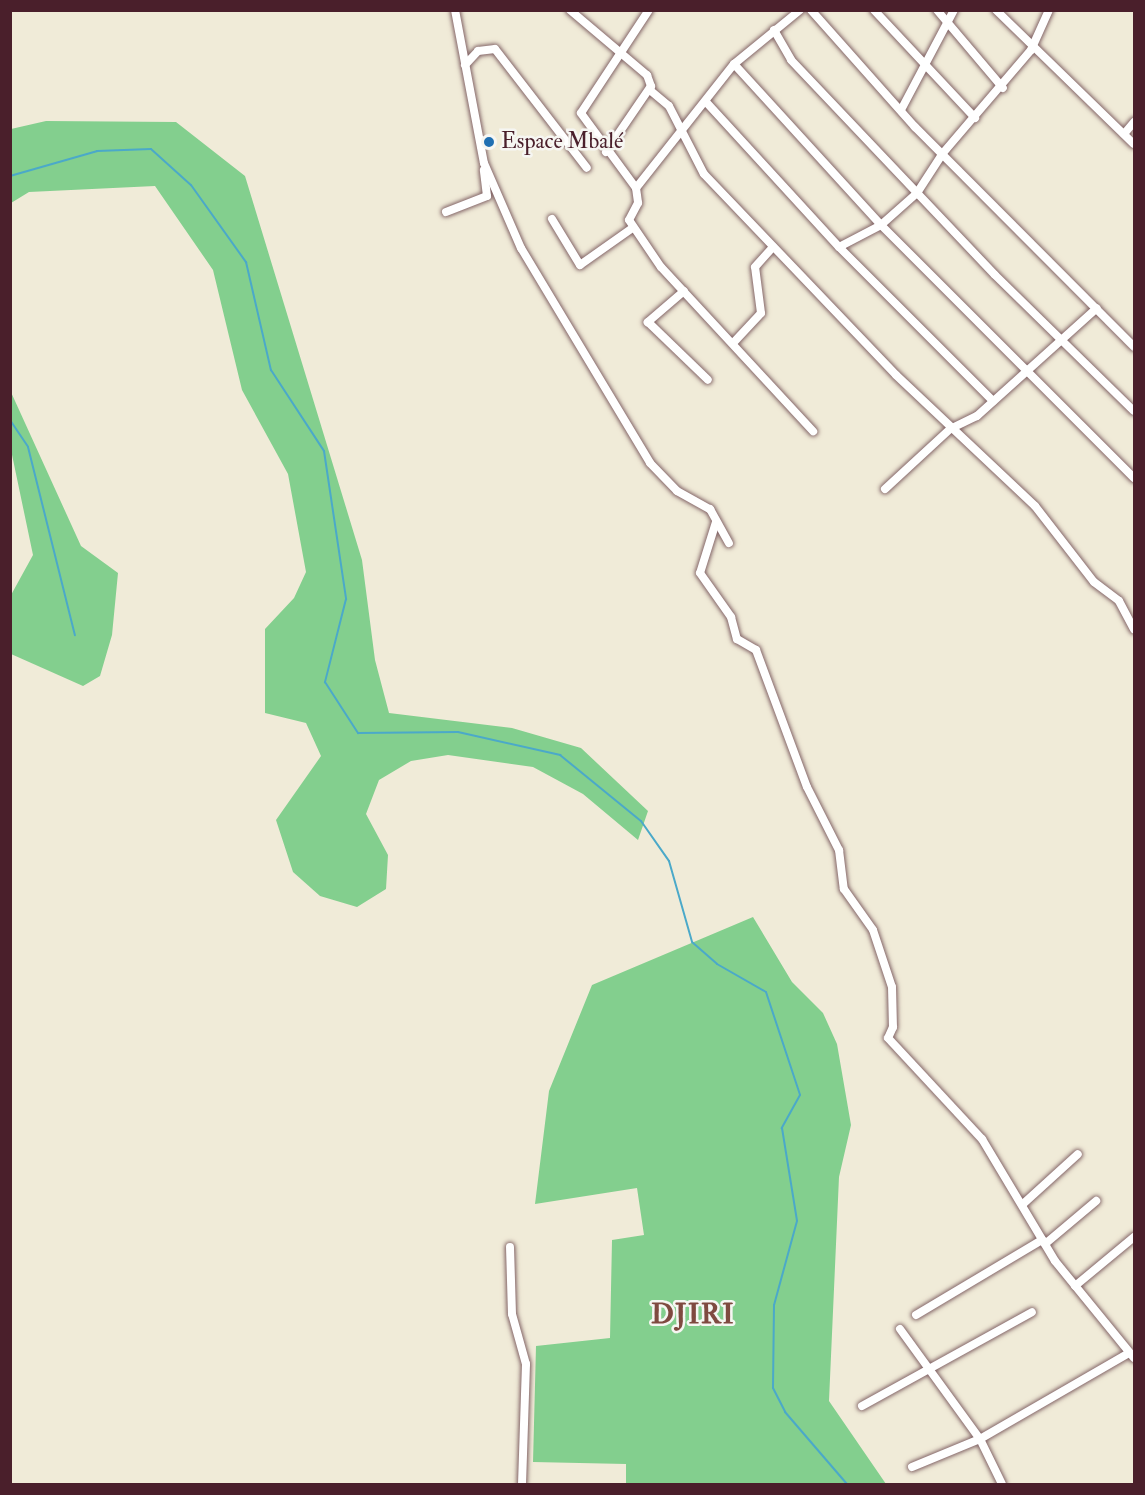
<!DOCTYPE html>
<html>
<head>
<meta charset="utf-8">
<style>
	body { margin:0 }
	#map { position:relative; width:1145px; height:1495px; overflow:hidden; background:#f0ebd8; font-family:"IM FELL Double Pica",serif }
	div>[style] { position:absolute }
	.green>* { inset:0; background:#83cf8e }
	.stream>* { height:2px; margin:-1px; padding:0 1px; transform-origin:1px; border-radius:1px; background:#4ba9c9 }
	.roads { filter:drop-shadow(0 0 2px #846668) drop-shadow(0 0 2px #846668) }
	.street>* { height:8px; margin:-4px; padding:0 4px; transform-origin:4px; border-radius:4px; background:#fff }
	.dots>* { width:16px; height:16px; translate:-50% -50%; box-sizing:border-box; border:3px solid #f6f6f2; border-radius:50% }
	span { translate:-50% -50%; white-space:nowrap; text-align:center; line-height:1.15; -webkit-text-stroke:5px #f6f6f2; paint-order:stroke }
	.poi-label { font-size:22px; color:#4a1f2b }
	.left { translate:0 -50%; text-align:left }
	.district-label { font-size:28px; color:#7f4a40; font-weight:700; letter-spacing:1.5px }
	.frame { position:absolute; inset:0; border:12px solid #4a1f2b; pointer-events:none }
</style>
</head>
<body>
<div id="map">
	<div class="green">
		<i style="clip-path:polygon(46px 121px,176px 122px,245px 176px,362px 560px,375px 660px,389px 713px,512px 728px,581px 748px,648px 811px,638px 840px,583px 794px,533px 767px,448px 755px,411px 761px,379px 780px,366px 814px,388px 855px,386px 889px,357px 907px,320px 896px,293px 872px,276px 820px,321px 756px,306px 723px,265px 713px,265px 629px,294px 598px,306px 572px,288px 474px,242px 390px,213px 270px,155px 186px,29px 192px,11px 203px,11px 129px)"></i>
		<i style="clip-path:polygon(10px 390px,81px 546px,118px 573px,112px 635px,100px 676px,83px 686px,11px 654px,11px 595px,33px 555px,11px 450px)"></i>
		<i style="clip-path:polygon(753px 917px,792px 982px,823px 1013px,837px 1044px,851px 1125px,839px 1177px,829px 1401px,886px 1484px,626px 1484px,626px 1464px,533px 1462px,536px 1346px,610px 1338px,612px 1240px,644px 1235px,637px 1188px,535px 1204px,549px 1091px,592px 985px)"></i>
	</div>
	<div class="stream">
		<i style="left:10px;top:176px;width:91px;rotate:-16deg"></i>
		<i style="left:97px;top:151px;width:54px;rotate:-2.1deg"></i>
		<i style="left:151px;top:149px;width:54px;rotate:42deg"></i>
		<i style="left:191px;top:185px;width:95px;rotate:54.5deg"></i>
		<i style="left:246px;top:262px;width:111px;rotate:77deg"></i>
		<i style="left:271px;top:370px;width:97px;rotate:56.8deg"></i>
		<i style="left:324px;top:451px;width:150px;rotate:81.5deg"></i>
		<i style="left:346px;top:599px;width:86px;rotate:104.2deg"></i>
		<i style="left:325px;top:682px;width:61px;rotate:57.1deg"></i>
		<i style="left:358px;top:733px;width:100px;rotate:-0.6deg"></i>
		<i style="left:458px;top:732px;width:105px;rotate:12.7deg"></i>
		<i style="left:560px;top:755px;width:104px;rotate:39.2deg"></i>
		<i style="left:641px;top:821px;width:49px;rotate:55deg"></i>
		<i style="left:669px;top:861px;width:84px;rotate:74.1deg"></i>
		<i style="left:692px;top:942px;width:33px;rotate:41deg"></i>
		<i style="left:717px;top:964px;width:56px;rotate:29.7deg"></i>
		<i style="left:766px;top:992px;width:108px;rotate:71.7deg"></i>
		<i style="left:800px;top:1095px;width:38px;rotate:119deg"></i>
		<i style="left:782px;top:1128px;width:94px;rotate:80.8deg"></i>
		<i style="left:797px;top:1221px;width:87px;rotate:105.3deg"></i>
		<i style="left:774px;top:1305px;width:83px;rotate:90.7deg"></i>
		<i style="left:773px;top:1388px;width:27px;rotate:63deg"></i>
		<i style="left:785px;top:1412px;width:95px;rotate:49.3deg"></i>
		<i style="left:10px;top:420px;width:32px;rotate:56deg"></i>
		<i style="left:28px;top:447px;width:194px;rotate:76deg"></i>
	</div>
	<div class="roads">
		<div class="street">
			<i style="left:455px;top:10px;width:156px;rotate:79.3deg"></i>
			<i style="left:484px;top:163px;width:93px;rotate:66.5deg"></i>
			<i style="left:521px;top:248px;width:251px;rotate:59deg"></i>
			<i style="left:650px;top:463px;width:39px;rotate:46deg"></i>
			<i style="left:677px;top:491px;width:38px;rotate:29deg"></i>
			<i style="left:710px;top:509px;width:39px;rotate:61deg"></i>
			<i style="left:570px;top:10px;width:101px;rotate:40.2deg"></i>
			<i style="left:647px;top:75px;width:12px;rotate:70deg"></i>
			<i style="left:651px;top:86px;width:80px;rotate:124.3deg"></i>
			<i style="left:800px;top:10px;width:85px;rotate:140.7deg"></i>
			<i style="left:734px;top:64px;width:158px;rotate:128.3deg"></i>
			<i style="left:636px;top:188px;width:15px;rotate:82deg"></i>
			<i style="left:638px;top:203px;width:19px;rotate:118deg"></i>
			<i style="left:629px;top:220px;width:57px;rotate:55.8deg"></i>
			<i style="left:661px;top:267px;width:224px;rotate:47.2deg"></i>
			<i style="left:811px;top:10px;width:157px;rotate:48.4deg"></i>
			<i style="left:915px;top:127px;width:310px;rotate:45.1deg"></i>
			<i style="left:874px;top:10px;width:148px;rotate:46.9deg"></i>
			<i style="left:937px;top:10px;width:102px;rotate:49.8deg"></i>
			<i style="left:996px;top:10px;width:192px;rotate:44.2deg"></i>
			<i style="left:774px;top:30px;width:34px;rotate:60deg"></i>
			<i style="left:791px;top:60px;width:296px;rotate:46.5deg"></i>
			<i style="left:995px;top:275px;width:194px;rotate:44.4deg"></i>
			<i style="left:734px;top:64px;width:218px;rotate:47.6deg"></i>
			<i style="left:881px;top:225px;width:358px;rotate:45deg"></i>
			<i style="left:465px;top:65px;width:19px;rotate:-47deg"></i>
			<i style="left:478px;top:51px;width:17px;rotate:-7deg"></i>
			<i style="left:495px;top:49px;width:150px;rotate:52.3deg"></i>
			<i style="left:651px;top:91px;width:23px;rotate:40deg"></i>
			<i style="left:669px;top:106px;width:76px;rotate:62.8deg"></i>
			<i style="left:704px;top:174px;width:278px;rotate:46.3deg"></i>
			<i style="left:896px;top:375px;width:191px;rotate:43.3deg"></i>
			<i style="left:1035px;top:506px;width:96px;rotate:52.2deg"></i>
			<i style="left:1094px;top:582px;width:31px;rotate:37deg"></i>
			<i style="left:1119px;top:601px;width:32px;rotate:62deg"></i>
			<i style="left:707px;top:103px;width:195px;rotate:47.5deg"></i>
			<i style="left:839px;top:247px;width:218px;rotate:45deg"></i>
			<i style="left:901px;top:110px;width:113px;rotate:-62.1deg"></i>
			<i style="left:1124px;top:134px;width:16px;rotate:-50deg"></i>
			<i style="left:636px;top:188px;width:93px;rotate:-126.3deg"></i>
			<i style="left:581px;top:113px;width:123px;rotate:-56.6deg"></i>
			<i style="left:446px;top:212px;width:44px;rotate:-21.3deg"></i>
			<i style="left:487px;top:196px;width:26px;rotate:-97deg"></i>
			<i style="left:552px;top:219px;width:54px;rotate:58.7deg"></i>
			<i style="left:580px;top:265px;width:62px;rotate:-35.2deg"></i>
			<i style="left:839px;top:247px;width:47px;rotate:-27.6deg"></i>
			<i style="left:881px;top:225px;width:48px;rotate:-41.6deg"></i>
			<i style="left:917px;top:193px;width:48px;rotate:-57deg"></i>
			<i style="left:943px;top:153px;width:135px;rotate:-49.5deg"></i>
			<i style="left:1031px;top:50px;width:44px;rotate:-65.8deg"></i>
			<i style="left:684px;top:291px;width:48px;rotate:139.3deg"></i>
			<i style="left:648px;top:322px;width:83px;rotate:44deg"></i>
			<i style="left:735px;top:341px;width:38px;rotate:-47deg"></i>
			<i style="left:761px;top:313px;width:46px;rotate:-97.4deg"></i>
			<i style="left:755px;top:267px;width:27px;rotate:-48deg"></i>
			<i style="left:885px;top:489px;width:88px;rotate:-42.7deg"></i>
			<i style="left:950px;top:429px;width:30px;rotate:-26deg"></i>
			<i style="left:977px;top:416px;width:161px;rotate:-42deg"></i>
			<i style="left:716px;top:522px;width:53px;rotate:107.4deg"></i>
			<i style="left:700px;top:573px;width:54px;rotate:54.8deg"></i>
			<i style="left:731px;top:617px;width:23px;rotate:75deg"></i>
			<i style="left:737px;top:639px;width:22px;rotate:30deg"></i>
			<i style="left:756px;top:650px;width:146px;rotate:69.6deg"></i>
			<i style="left:807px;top:787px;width:71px;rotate:63.1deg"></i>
			<i style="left:839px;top:850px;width:39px;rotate:83deg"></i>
			<i style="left:844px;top:889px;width:50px;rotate:54.7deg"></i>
			<i style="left:873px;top:930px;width:60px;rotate:71.6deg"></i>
			<i style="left:892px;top:987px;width:40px;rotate:88.6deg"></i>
			<i style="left:893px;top:1027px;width:12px;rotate:114deg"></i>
			<i style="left:888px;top:1038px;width:138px;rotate:47.1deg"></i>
			<i style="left:982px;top:1139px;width:142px;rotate:59.1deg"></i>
			<i style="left:1055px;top:1261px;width:125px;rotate:50.8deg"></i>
			<i style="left:1023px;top:1204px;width:74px;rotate:-42.3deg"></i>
			<i style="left:1045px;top:1244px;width:67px;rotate:-40.1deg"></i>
			<i style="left:510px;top:1247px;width:67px;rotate:88.3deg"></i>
			<i style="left:512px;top:1314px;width:52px;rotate:74.4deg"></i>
			<i style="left:526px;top:1364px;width:120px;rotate:91.9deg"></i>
			<i style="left:1075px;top:1286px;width:77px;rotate:-39.7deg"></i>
			<i style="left:916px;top:1315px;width:147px;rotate:-30.8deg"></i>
			<i style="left:900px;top:1329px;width:136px;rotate:54deg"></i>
			<i style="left:980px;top:1439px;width:50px;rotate:63.9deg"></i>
			<i style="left:862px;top:1406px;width:194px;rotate:-28.9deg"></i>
			<i style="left:912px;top:1467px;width:74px;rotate:-22.4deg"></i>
			<i style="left:980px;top:1439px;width:172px;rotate:-30deg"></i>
		</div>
	</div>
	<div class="dots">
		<i style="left:489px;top:142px;background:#1f6fb2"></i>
	</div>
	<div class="poi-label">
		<span class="left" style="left:501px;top:142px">Espace Mbalé</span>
	</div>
	<div class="district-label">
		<span style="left:693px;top:1315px">DJIRI</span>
	</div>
	<div class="frame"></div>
</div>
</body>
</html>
